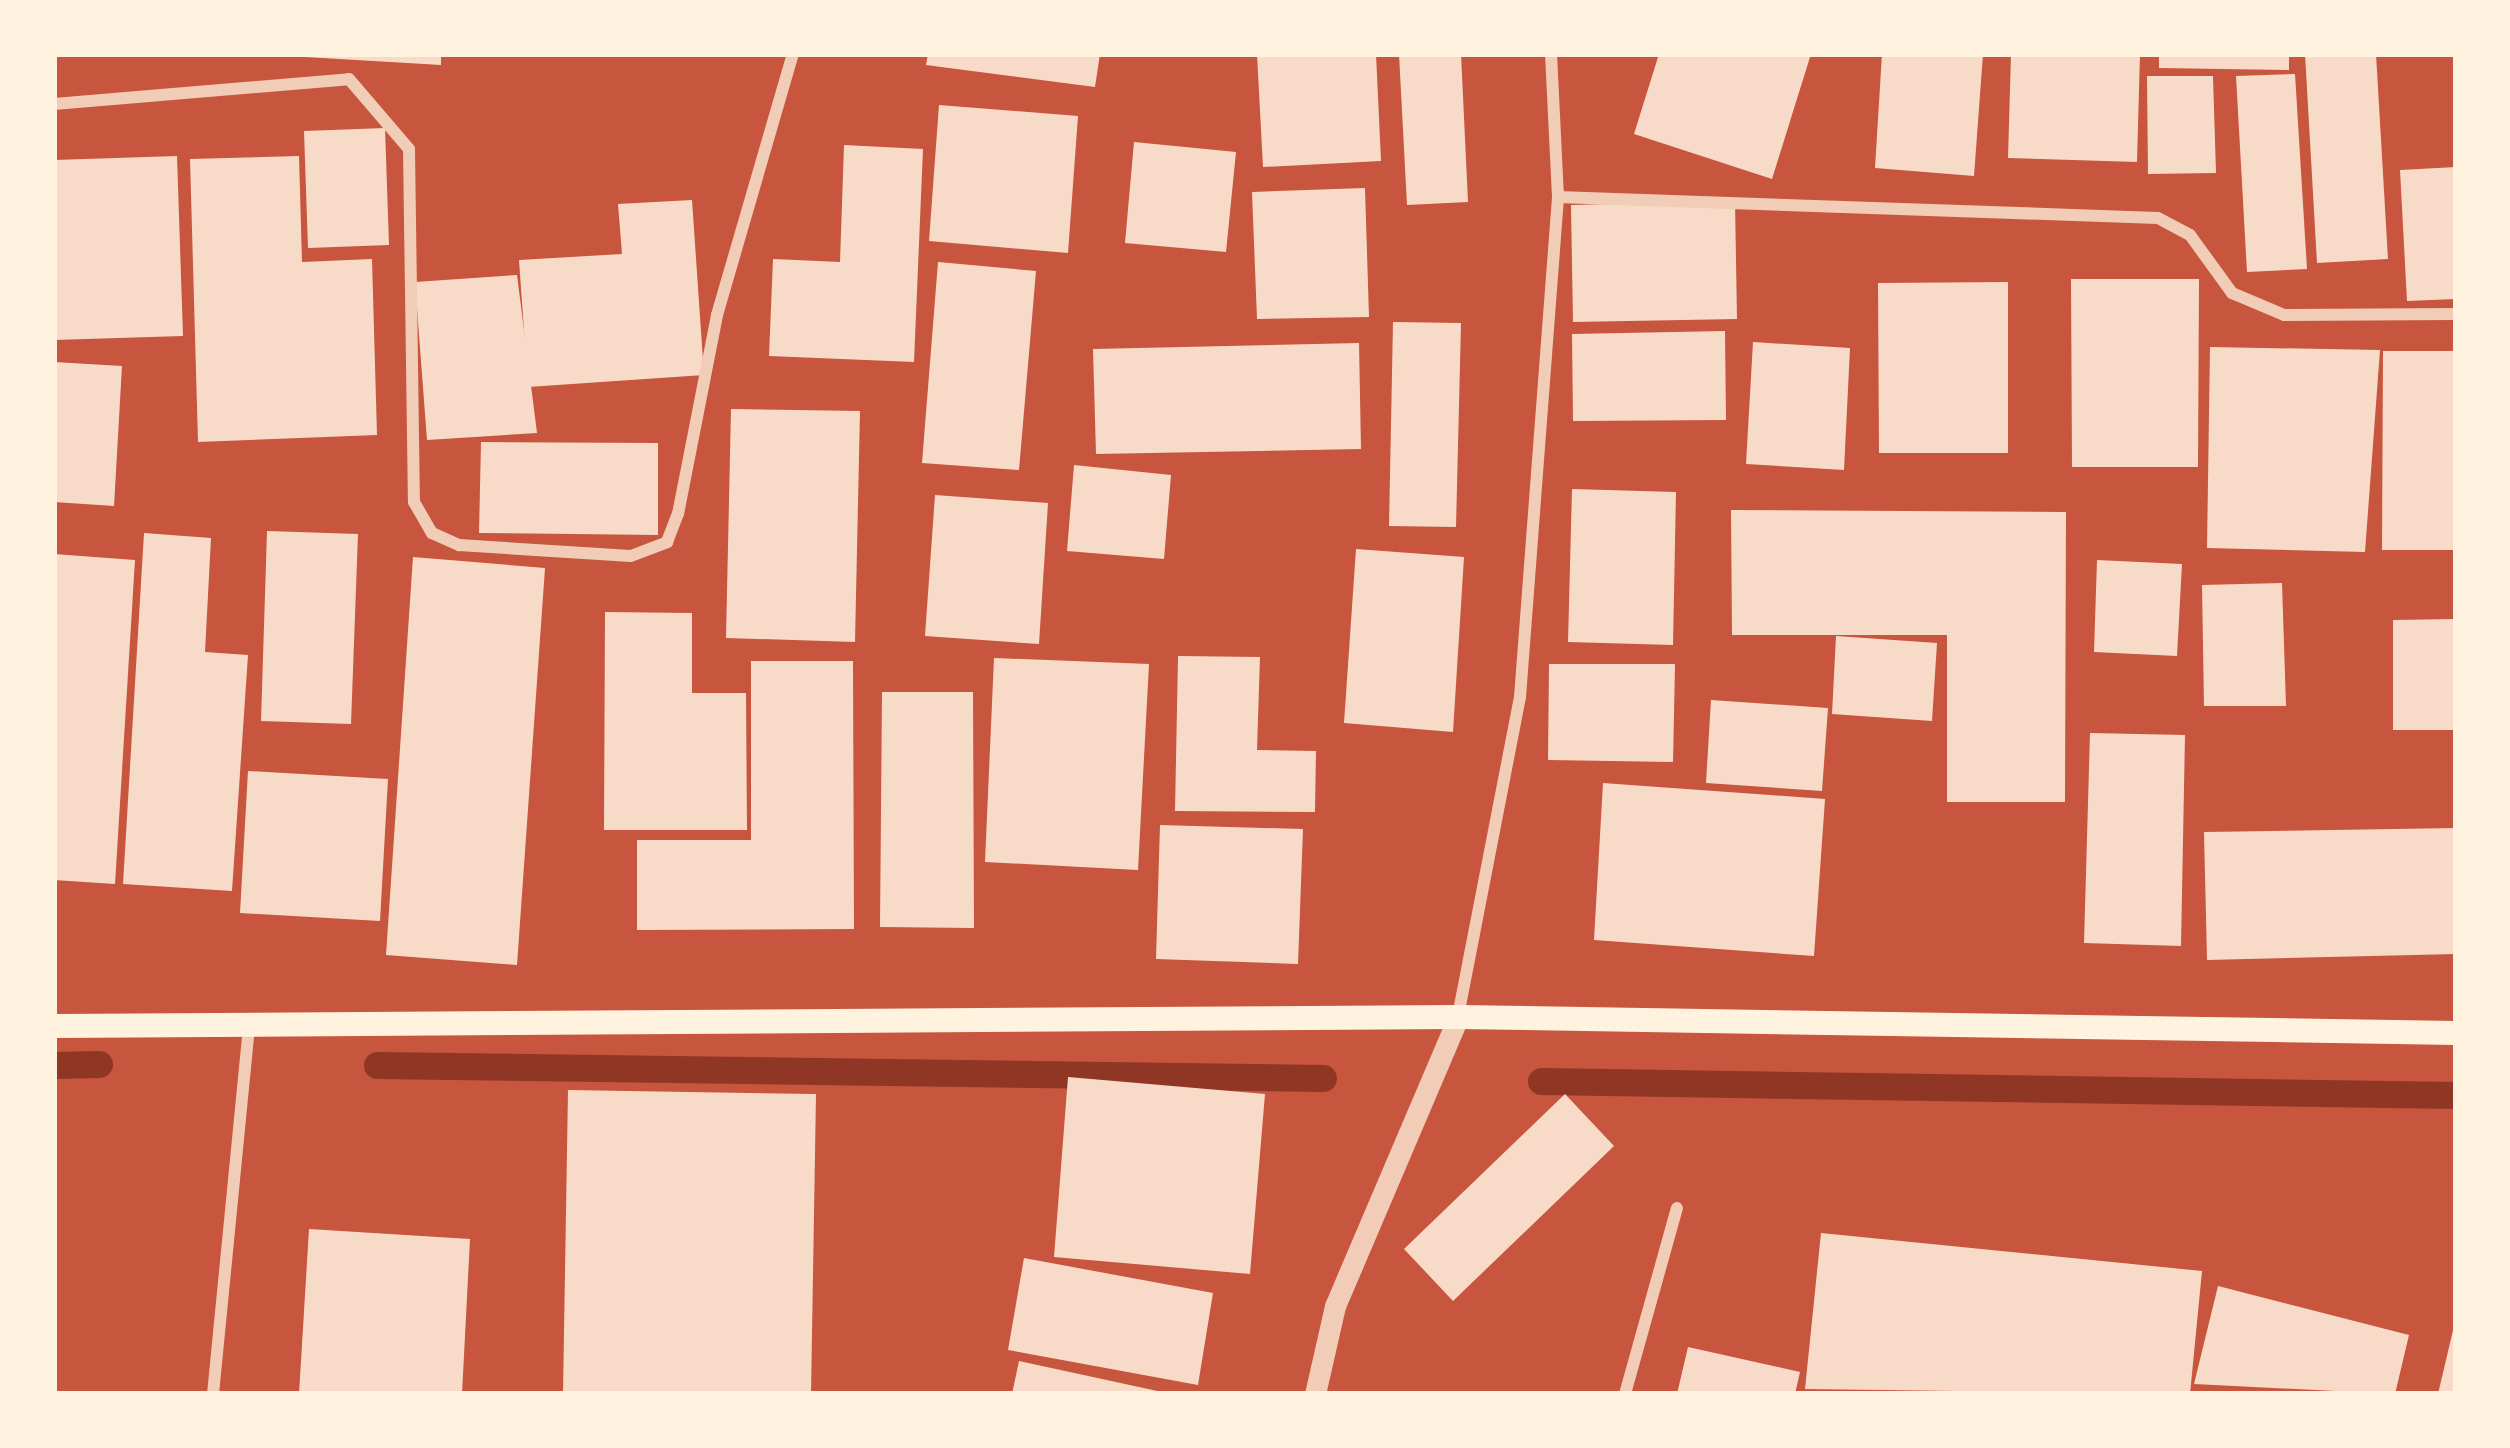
<!DOCTYPE html>
<html>
<head>
<meta charset="utf-8">
<style>
	body { margin:0 }
	#map { position:relative; width:2510px; height:1448px; overflow:hidden; background:#c8553d; font-family:Bitter,serif }
	div>[style] { position:absolute }
	.stream>* { height:27px; margin:-13.5px; padding:0 13.5px; transform-origin:13.5px; border-radius:13.5px; background:#8f3625 }
	.building>* { inset:0; background:#f7dbc8 }
	.minor>* { height:12px; margin:-6px; padding:0 6px; transform-origin:6px; border-radius:6px; background:#f1ccb7 }
	.tertiary>* { height:21px; margin:-10.5px; padding:0 10.5px; transform-origin:10.5px; border-radius:10.5px; background:#f1ccb7 }
	.secondary>* { height:24px; margin:-12px; padding:0 12px; transform-origin:12px; border-radius:12px; background:#fff3e0 }
	span { translate:-50% -50%; white-space:nowrap; text-align:center; line-height:1.15; -webkit-text-stroke:9px #fff3e0; paint-order:stroke }
	.frame { position:absolute; inset:0; border:57px solid #fff3e0; pointer-events:none }
</style>
</head>
<body>
<div id="map">
	<div class="stream">
		<i style="left:54px;top:1065px;width:45px;rotate:-1.3deg"></i>
		<i style="left:377px;top:1065px;width:946px;rotate:0.79deg"></i>
		<i style="left:1541px;top:1081px;width:915px;rotate:0.88deg"></i>
	</div>
	<div class="building">
		<i style="clip-path:polygon(253px 54px,441px 54px,441px 65px)"></i>
		<i style="clip-path:polygon(928px 54px,1100px 54px,1095px 87px,926px 65px)"></i>
		<i style="clip-path:polygon(1257px 54px,1376px 54px,1381px 161px,1263px 167px)"></i>
		<i style="clip-path:polygon(1399px 54px,1461px 54px,1468px 202px,1407px 205px)"></i>
		<i style="clip-path:polygon(1659px 54px,1811px 54px,1772px 179px,1634px 134px)"></i>
		<i style="clip-path:polygon(1882px 54px,1983px 54px,1974px 176px,1875px 168px)"></i>
		<i style="clip-path:polygon(2011px 54px,2140px 54px,2137px 162px,2008px 158px)"></i>
		<i style="clip-path:polygon(2159px 54px,2289px 54px,2289px 70px,2159px 68px)"></i>
		<i style="clip-path:polygon(2305px 54px,2376px 54px,2388px 259px,2317px 263px)"></i>
		<i style="clip-path:polygon(2295px 74px,2307px 269px,2247px 272px,2236px 76px)"></i>
		<i style="clip-path:polygon(2147px 76px,2213px 76px,2216px 173px,2148px 174px)"></i>
		<i style="clip-path:polygon(939px 105px,1078px 116px,1068px 253px,929px 241px)"></i>
		<i style="clip-path:polygon(385px 128px,389px 245px,308px 248px,304px 131px)"></i>
		<i style="clip-path:polygon(1134px 142px,1236px 152px,1226px 252px,1125px 243px)"></i>
		<i style="clip-path:polygon(844px 145px,923px 149px,914px 362px,769px 356px,773px 259px,840px 262px)"></i>
		<i style="clip-path:polygon(177px 156px,183px 336px,54px 340px,54px 160px)"></i>
		<i style="clip-path:polygon(299px 156px,302px 262px,372px 259px,377px 435px,198px 442px,190px 159px)"></i>
		<i style="clip-path:polygon(2456px 167px,2456px 299px,2407px 301px,2400px 170px)"></i>
		<i style="clip-path:polygon(1365px 188px,1369px 317px,1257px 319px,1252px 192px)"></i>
		<i style="clip-path:polygon(692px 200px,704px 375px,528px 387px,519px 260px,622px 254px,618px 204px)"></i>
		<i style="clip-path:polygon(1735px 201px,1737px 319px,1573px 322px,1571px 205px)"></i>
		<i style="clip-path:polygon(938px 262px,1036px 271px,1019px 470px,922px 463px)"></i>
		<i style="clip-path:polygon(517px 275px,537px 433px,427px 440px,415px 282px)"></i>
		<i style="clip-path:polygon(2071px 279px,2199px 279px,2198px 467px,2072px 467px)"></i>
		<i style="clip-path:polygon(2008px 282px,2008px 453px,1879px 453px,1878px 283px)"></i>
		<i style="clip-path:polygon(1393px 322px,1461px 323px,1456px 527px,1389px 526px)"></i>
		<i style="clip-path:polygon(1725px 331px,1726px 420px,1573px 421px,1572px 334px)"></i>
		<i style="clip-path:polygon(1753px 342px,1850px 348px,1844px 470px,1746px 464px)"></i>
		<i style="clip-path:polygon(1359px 343px,1361px 449px,1096px 454px,1093px 349px)"></i>
		<i style="clip-path:polygon(2210px 347px,2380px 350px,2365px 552px,2207px 548px)"></i>
		<i style="clip-path:polygon(2383px 351px,2456px 351px,2456px 550px,2382px 550px)"></i>
		<i style="clip-path:polygon(54px 362px,122px 366px,114px 506px,54px 502px)"></i>
		<i style="clip-path:polygon(731px 409px,860px 411px,855px 642px,726px 638px)"></i>
		<i style="clip-path:polygon(481px 442px,658px 443px,658px 535px,479px 533px)"></i>
		<i style="clip-path:polygon(1074px 465px,1171px 475px,1164px 559px,1067px 551px)"></i>
		<i style="clip-path:polygon(1572px 489px,1676px 492px,1673px 645px,1568px 642px)"></i>
		<i style="clip-path:polygon(935px 495px,1048px 503px,1039px 644px,925px 636px)"></i>
		<i style="clip-path:polygon(1731px 510px,2066px 512px,2065px 802px,1947px 802px,1947px 635px,1732px 635px)"></i>
		<i style="clip-path:polygon(267px 531px,358px 534px,351px 724px,261px 721px)"></i>
		<i style="clip-path:polygon(144px 533px,211px 538px,205px 652px,248px 655px,232px 891px,123px 884px)"></i>
		<i style="clip-path:polygon(1356px 549px,1464px 557px,1453px 732px,1344px 723px)"></i>
		<i style="clip-path:polygon(54px 554px,135px 560px,115px 884px,54px 880px)"></i>
		<i style="clip-path:polygon(413px 557px,545px 568px,517px 965px,386px 955px)"></i>
		<i style="clip-path:polygon(2097px 560px,2182px 564px,2177px 656px,2094px 652px)"></i>
		<i style="clip-path:polygon(2282px 583px,2286px 706px,2204px 706px,2202px 585px)"></i>
		<i style="clip-path:polygon(605px 612px,692px 613px,692px 693px,746px 693px,747px 830px,604px 830px)"></i>
		<i style="clip-path:polygon(2456px 619px,2456px 730px,2393px 730px,2393px 620px)"></i>
		<i style="clip-path:polygon(1836px 636px,1937px 643px,1932px 721px,1832px 714px)"></i>
		<i style="clip-path:polygon(1178px 656px,1260px 657px,1257px 750px,1316px 751px,1315px 812px,1175px 811px)"></i>
		<i style="clip-path:polygon(994px 658px,1149px 664px,1138px 870px,985px 862px)"></i>
		<i style="clip-path:polygon(751px 661px,853px 661px,854px 929px,637px 930px,637px 840px,751px 840px)"></i>
		<i style="clip-path:polygon(1549px 664px,1675px 664px,1673px 762px,1548px 760px)"></i>
		<i style="clip-path:polygon(882px 692px,973px 692px,974px 928px,880px 927px)"></i>
		<i style="clip-path:polygon(1711px 700px,1828px 708px,1822px 791px,1706px 783px)"></i>
		<i style="clip-path:polygon(2090px 733px,2185px 735px,2181px 946px,2084px 943px)"></i>
		<i style="clip-path:polygon(248px 771px,388px 779px,380px 921px,240px 913px)"></i>
		<i style="clip-path:polygon(1603px 783px,1825px 799px,1814px 956px,1594px 940px)"></i>
		<i style="clip-path:polygon(1160px 825px,1303px 829px,1298px 964px,1156px 959px)"></i>
		<i style="clip-path:polygon(2456px 828px,2456px 954px,2207px 960px,2204px 832px)"></i>
		<i style="clip-path:polygon(1068px 1077px,1265px 1094px,1250px 1274px,1054px 1257px)"></i>
		<i style="clip-path:polygon(568px 1090px,816px 1094px,811px 1394px,563px 1394px)"></i>
		<i style="clip-path:polygon(1565px 1094px,1614px 1146px,1453px 1301px,1404px 1249px)"></i>
		<i style="clip-path:polygon(309px 1229px,470px 1239px,462px 1394px,299px 1394px)"></i>
		<i style="clip-path:polygon(1821px 1233px,2202px 1271px,2190px 1394px,1805px 1389px)"></i>
		<i style="clip-path:polygon(1024px 1258px,1213px 1293px,1198px 1385px,1008px 1350px)"></i>
		<i style="clip-path:polygon(2218px 1286px,2409px 1335px,2395px 1394px,2194px 1384px)"></i>
		<i style="clip-path:polygon(2454px 1326px,2456px 1394px,2438px 1394px)"></i>
		<i style="clip-path:polygon(1688px 1347px,1800px 1372px,1795px 1394px,1677px 1394px)"></i>
		<i style="clip-path:polygon(1019px 1361px,1162px 1392px,1161px 1394px,1012px 1394px)"></i>
	</div>
	<div class="minor">
		<i style="left:54px;top:104px;width:296px;rotate:-4.8deg"></i>
		<i style="left:349px;top:79px;width:92px;rotate:49.4deg"></i>
		<i style="left:409px;top:149px;width:353px;rotate:89.2deg"></i>
		<i style="left:414px;top:502px;width:36px;rotate:60deg"></i>
		<i style="left:432px;top:533px;width:30px;rotate:24deg"></i>
		<i style="left:459px;top:545px;width:172px;rotate:3.7deg"></i>
		<i style="left:631px;top:556px;width:39px;rotate:-21deg"></i>
		<i style="left:667px;top:542px;width:30px;rotate:-69deg"></i>
		<i style="left:678px;top:514px;width:203px;rotate:-78.9deg"></i>
		<i style="left:717px;top:315px;width:272px;rotate:-73.8deg"></i>
		<i style="left:1558px;top:197px;width:600px;rotate:2deg"></i>
		<i style="left:2158px;top:218px;width:36px;rotate:28deg"></i>
		<i style="left:2190px;top:235px;width:72px;rotate:54.1deg"></i>
		<i style="left:2232px;top:293px;width:56px;rotate:22.9deg"></i>
		<i style="left:2284px;top:315px;width:172px;rotate:-0.3deg"></i>
		<i style="left:1458px;top:1016px;width:325px;rotate:-79deg"></i>
		<i style="left:1520px;top:697px;width:501px;rotate:-85.65deg"></i>
		<i style="left:1558px;top:197px;width:143px;rotate:-92.8deg"></i>
		<i style="left:213px;top:1394px;width:368px;rotate:-84.4deg"></i>
		<i style="left:1625px;top:1394px;width:193px;rotate:-74.4deg"></i>
	</div>
	<div class="tertiary">
		<i style="left:1315px;top:1394px;width:90px;rotate:-77.2deg"></i>
		<i style="left:1335px;top:1306px;width:314px;rotate:-66.9deg"></i>
	</div>
	<div class="secondary">
		<i style="left:54px;top:1026px;width:1404px;rotate:-0.37deg"></i>
		<i style="left:1458px;top:1017px;width:998px;rotate:0.92deg"></i>
	</div>
	<div class="frame"></div>
</div>
</body>
</html>
